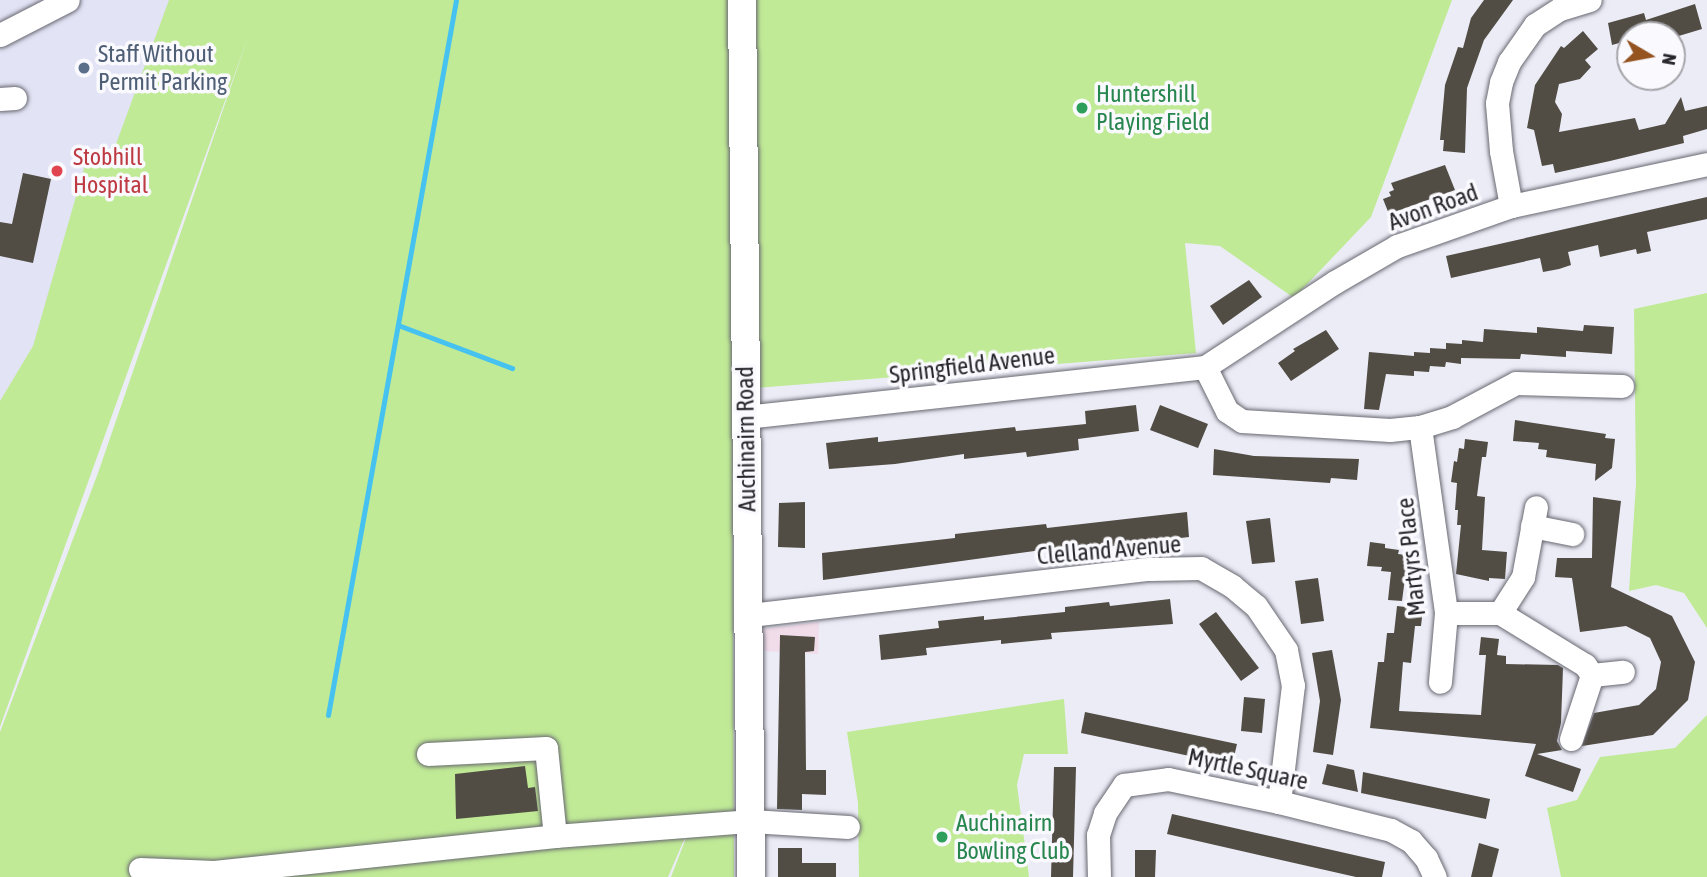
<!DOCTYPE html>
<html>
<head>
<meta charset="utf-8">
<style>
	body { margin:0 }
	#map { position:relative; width:1707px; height:877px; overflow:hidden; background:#ebecf6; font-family:"Asap Condensed",sans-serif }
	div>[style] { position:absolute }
	.commercial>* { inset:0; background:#f1dcea }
	.built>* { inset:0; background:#e2e3f5 }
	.green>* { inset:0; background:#c0ea96 }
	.stream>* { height:5px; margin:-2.5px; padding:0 2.5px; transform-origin:2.5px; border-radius:2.5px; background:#46c2f0 }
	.building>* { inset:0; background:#514c44 }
	.roads { filter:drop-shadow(0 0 2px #686871) drop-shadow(0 0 2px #686871) }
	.minor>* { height:23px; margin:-11.5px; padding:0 11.5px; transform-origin:11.5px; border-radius:11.5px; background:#fff }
	.major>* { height:28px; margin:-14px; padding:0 14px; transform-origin:14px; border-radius:14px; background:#fff }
	.dots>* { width:19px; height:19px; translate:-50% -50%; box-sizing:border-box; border:4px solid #f9f9fe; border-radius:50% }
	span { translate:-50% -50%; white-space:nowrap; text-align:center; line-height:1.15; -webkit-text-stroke:7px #f9f9fe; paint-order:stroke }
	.service-label { font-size:24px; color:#4e5e75 }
	.left { translate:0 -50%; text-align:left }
	.leisure-label { font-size:24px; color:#27864d }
	.health-label { font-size:24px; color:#be3a42 }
	.street-label { font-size:24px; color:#27272b }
	.north { position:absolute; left:1616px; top:21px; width:70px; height:70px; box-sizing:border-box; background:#f9f9fe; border:2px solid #a5a5aa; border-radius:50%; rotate:100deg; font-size:19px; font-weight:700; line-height:28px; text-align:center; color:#27272b }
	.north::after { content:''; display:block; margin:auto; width:24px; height:32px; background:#955320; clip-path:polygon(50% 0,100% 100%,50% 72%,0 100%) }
</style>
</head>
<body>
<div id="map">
	<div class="commercial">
		<i style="clip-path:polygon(819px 622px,818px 654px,764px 651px,763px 629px)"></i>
	</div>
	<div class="built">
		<i style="clip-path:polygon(0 0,174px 0,0 476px)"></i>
	</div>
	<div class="green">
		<i style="clip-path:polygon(169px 0,731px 0,734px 877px,671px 877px,696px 812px,668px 877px,0 877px,0 732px,98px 473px,248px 37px,0 727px,0 401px,33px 346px,85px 165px,109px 163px)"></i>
		<i style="clip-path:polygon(753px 0,1452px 0,1371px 217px,1294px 298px,1220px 246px,1185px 243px,1196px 353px,755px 388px)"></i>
		<i style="clip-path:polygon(1707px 293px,1707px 628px,1684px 593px,1656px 585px,1629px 591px,1636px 484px,1634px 309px)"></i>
		<i style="clip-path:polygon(1064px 699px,1068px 754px,1024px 754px,1017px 785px,1029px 877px,859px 877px,858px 803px,847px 732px)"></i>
		<i style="clip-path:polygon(1707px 715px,1707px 877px,1561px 877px,1547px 808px,1577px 800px,1600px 757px,1675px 748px)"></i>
	</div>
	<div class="stream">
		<i style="left:398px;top:325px;width:122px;rotate:20.7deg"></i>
		<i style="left:328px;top:715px;width:726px;rotate:-79.85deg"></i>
	</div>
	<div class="building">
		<i style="clip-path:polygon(1484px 0,1513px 0,1484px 40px,1467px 88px,1465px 153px,1443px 151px,1444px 140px,1440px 140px,1445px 85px,1458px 47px,1463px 48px,1471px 18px)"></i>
		<i style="clip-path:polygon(1695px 4px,1702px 29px,1672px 38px,1672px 35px,1630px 35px,1630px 40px,1612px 45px,1608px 23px,1644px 13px,1646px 20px)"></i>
		<i style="clip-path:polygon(1583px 31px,1598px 49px,1585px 60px,1591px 67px,1580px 79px,1559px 84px,1555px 102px,1562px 114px,1559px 132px,1635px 118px,1639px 130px,1665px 124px,1681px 97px,1685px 111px,1707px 106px,1707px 129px,1683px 136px,1684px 143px,1610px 161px,1555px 173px,1553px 164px,1542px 166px,1534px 130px,1527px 128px,1535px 85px,1561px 46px,1564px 48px)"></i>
		<i style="clip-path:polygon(1445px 165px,1455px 190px,1389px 214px,1383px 199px,1391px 196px,1389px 192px,1394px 190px,1391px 183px)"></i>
		<i style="clip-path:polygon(23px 173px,51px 179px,33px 263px,0 256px,0 222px,12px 224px)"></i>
		<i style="clip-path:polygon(1707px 197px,1707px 219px,1647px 232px,1651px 251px,1637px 254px,1636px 249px,1600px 257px,1598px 245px,1568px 252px,1571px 265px,1559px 269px,1543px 272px,1540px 258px,1451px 278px,1446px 256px)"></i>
		<i style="clip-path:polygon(1249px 280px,1262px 297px,1223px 325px,1210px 306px)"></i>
		<i style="clip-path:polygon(1584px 325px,1614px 327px,1612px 354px,1566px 351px,1566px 357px,1521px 354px,1520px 359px,1461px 358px,1461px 364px,1446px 362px,1445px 367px,1430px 366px,1429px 372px,1414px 371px,1414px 376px,1386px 374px,1379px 410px,1364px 409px,1369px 352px,1414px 356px,1414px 352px,1430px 353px,1430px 348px,1446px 349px,1446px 343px,1462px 344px,1462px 340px,1483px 342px,1484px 329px,1537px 333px,1537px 327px,1583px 331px)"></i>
		<i style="clip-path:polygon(1326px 330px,1339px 349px,1291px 381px,1278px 363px,1295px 351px,1293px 349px)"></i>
		<i style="clip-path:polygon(1136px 405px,1139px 431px,1078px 439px,1079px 450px,1027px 457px,1026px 452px,964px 459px,964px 454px,895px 464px,829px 469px,826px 443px,878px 437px,878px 442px,1015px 427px,1016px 431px,1086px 424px,1085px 411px)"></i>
		<i style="clip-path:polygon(1160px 405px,1208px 424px,1198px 448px,1150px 430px)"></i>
		<i style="clip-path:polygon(1515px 420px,1606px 434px,1605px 438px,1615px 439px,1612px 468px,1595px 481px,1596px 464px,1546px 457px,1547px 450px,1538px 449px,1539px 443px,1513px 441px)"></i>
		<i style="clip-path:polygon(1465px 439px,1488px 442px,1486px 457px,1482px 457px,1477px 496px,1485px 497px,1482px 550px,1507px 552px,1505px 579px,1489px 578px,1489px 581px,1456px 574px,1461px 525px,1457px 525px,1458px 510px,1455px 510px,1457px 483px,1451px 482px,1454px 461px,1457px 462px,1459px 448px,1464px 449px)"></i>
		<i style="clip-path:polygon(1214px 449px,1254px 456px,1359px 459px,1357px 480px,1331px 478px,1330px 483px,1213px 475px)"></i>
		<i style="clip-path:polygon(1593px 497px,1621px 501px,1611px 587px,1672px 616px,1695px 662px,1688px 700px,1653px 735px,1582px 746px,1594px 713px,1639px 705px,1656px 689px,1661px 662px,1650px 638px,1626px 626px,1580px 632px,1572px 578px,1555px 577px,1557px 558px,1592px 558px)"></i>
		<i style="clip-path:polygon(805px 502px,805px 548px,778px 547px,779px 503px)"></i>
		<i style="clip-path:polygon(1187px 512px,1189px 537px,1064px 552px,1064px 547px,823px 580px,822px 553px,955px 538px,955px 534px,1046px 524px,1047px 528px)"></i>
		<i style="clip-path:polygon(1270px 518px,1275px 562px,1252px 564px,1246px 521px)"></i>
		<i style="clip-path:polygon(1370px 542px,1385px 544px,1385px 548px,1399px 550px,1398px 554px,1413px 556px,1411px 579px,1405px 578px,1402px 601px,1388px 600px,1391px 572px,1381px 571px,1382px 567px,1367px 566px)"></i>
		<i style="clip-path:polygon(1318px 578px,1324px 621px,1301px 624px,1295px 581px)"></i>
		<i style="clip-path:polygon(1170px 599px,1173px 624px,1051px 633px,1052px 639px,1001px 644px,1001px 640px,926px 648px,927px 655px,881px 660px,879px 635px,939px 628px,938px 621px,984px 616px,984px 620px,1065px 612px,1065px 607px,1109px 602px,1110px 606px)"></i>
		<i style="clip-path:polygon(1397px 606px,1423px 609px,1421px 626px,1415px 626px,1411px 663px,1403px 662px,1399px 711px,1481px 715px,1486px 655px,1479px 655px,1481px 637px,1499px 639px,1497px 655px,1506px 656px,1506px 664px,1558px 665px,1563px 668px,1561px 723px,1557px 741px,1562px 750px,1537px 754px,1581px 769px,1573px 792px,1525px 776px,1536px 744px,1370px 728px,1378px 662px,1384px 662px,1387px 633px,1394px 633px)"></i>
		<i style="clip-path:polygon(1216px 612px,1259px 668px,1241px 681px,1199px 624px)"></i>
		<i style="clip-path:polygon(780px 635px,815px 637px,814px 651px,805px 652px,806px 770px,826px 770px,826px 795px,802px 794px,802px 810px,777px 809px)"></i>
		<i style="clip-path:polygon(1332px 650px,1341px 700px,1333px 755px,1313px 752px,1320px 701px,1312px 653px)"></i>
		<i style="clip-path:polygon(1244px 697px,1265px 699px,1262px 733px,1241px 731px)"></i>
		<i style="clip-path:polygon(1085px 712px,1237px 744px,1232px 765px,1081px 733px)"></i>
		<i style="clip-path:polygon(1327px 764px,1354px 770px,1358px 792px,1322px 784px)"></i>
		<i style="clip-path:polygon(525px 766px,528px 788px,535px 787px,538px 811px,456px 819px,455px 774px)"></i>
		<i style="clip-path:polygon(1054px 767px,1076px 767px,1073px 877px,1051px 877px)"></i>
		<i style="clip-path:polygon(1363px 772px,1490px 799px,1486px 819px,1361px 793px)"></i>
		<i style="clip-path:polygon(1172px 814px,1385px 862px,1382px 877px,1356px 877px,1167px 834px)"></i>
		<i style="clip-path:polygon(1479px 843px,1499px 849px,1492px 877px,1471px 877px)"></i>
		<i style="clip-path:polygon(778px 848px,802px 848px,802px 863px,836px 863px,836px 877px,778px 877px)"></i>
		<i style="clip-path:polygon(1135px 850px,1156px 850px,1155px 877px,1135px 877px)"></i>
	</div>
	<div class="roads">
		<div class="minor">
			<i style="left:0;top:35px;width:76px;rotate:-27.2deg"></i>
			<i style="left:0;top:99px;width:15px;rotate:-4deg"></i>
			<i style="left:1511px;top:206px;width:56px;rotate:-100.3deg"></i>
			<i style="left:1501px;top:151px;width:48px;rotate:-94.8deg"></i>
			<i style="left:1497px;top:103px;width:21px;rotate:-79deg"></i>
			<i style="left:1501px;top:82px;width:22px;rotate:-68deg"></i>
			<i style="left:1509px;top:62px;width:45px;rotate:-54.9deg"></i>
			<i style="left:1535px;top:25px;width:30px;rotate:-33deg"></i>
			<i style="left:1560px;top:9px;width:31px;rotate:-17deg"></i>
			<i style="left:1205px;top:367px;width:49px;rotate:63.4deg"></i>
			<i style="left:1227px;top:411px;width:18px;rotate:34deg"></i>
			<i style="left:1242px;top:421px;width:148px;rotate:3.5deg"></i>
			<i style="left:1390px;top:430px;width:30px;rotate:-6deg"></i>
			<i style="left:1420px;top:427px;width:34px;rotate:-17deg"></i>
			<i style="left:1452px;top:417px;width:72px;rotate:-28deg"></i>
			<i style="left:1516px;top:383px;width:106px;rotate:1.6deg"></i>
			<i style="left:745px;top:417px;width:463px;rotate:-6.2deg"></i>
			<i style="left:1205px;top:367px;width:155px;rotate:-33.2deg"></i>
			<i style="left:1335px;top:282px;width:72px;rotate:-30.1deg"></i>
			<i style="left:1397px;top:246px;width:121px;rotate:-19.3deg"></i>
			<i style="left:1511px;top:206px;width:200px;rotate:-12.1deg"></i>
			<i style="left:1420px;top:427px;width:188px;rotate:82deg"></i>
			<i style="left:1446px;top:613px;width:69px;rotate:95deg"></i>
			<i style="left:1532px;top:526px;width:41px;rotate:11.3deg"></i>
			<i style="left:1446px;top:613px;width:54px"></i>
			<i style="left:1500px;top:613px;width:100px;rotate:31.5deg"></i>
			<i style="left:1585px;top:665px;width:12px;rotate:55deg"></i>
			<i style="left:1592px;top:675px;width:31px;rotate:-6deg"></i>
			<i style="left:1500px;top:613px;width:43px;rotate:-57.4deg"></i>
			<i style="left:1523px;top:577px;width:71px;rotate:-79.5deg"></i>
			<i style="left:750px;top:615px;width:403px;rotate:-6.6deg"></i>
			<i style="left:1150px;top:569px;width:51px;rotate:-1.1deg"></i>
			<i style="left:1201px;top:568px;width:36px;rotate:30deg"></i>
			<i style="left:1232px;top:586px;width:31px;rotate:40deg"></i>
			<i style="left:1256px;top:606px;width:53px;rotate:55.7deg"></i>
			<i style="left:1286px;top:650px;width:36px;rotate:79deg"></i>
			<i style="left:1293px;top:685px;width:118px;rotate:96.8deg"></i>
			<i style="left:1571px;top:739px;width:67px;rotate:-71.8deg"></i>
			<i style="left:428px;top:754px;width:118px;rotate:-2.9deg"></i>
			<i style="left:546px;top:748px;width:88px;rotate:84.2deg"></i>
			<i style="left:140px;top:869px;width:74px;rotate:2.3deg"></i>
			<i style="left:214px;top:872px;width:343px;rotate:-6deg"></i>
			<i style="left:555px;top:836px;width:197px;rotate:-4.4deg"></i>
			<i style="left:751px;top:821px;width:97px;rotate:3.5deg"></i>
			<i style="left:1099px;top:877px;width:42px;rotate:-91.4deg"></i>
			<i style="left:1098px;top:835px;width:23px;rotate:-72deg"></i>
			<i style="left:1105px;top:813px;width:34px;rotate:-56deg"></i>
			<i style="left:1124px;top:785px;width:44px;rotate:-7.8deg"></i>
			<i style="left:1168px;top:779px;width:113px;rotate:11.7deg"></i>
			<i style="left:1279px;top:802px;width:115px;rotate:14deg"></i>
			<i style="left:1391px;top:830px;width:23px;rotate:29deg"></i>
			<i style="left:1411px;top:841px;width:23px;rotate:49deg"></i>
			<i style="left:1426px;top:858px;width:21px;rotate:65deg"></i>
		</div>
		<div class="major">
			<i style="left:742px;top:0;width:877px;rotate:89.41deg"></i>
		</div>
	</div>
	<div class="dots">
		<i style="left:84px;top:68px;background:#5c6f8a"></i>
		<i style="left:1082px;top:108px;background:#2e9e5b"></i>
		<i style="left:57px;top:171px;background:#e0444e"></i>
		<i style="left:942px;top:837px;background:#2e9e5b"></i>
	</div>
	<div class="service-label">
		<span class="left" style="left:98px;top:68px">Staff Without<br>Permit Parking</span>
	</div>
	<div class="leisure-label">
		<span class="left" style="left:1096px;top:108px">Huntershill<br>Playing Field</span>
		<span class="left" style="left:956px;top:837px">Auchinairn<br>Bowling Club</span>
	</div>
	<div class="health-label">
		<span class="left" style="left:73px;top:171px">Stobhill<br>Hospital</span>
	</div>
	<div class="street-label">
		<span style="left:1433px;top:207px;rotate:-20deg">Avon Road</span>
		<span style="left:972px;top:365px;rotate:-7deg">Springfield Avenue</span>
		<span style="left:746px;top:439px;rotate:-91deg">Auchinairn Road</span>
		<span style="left:1109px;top:550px;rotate:-5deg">Clelland Avenue</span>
		<span style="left:1411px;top:557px;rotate:-96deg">Martyrs Place</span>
		<span style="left:1248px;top:769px;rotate:12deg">Myrtle Square</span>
	</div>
	<div class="north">N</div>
</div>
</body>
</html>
